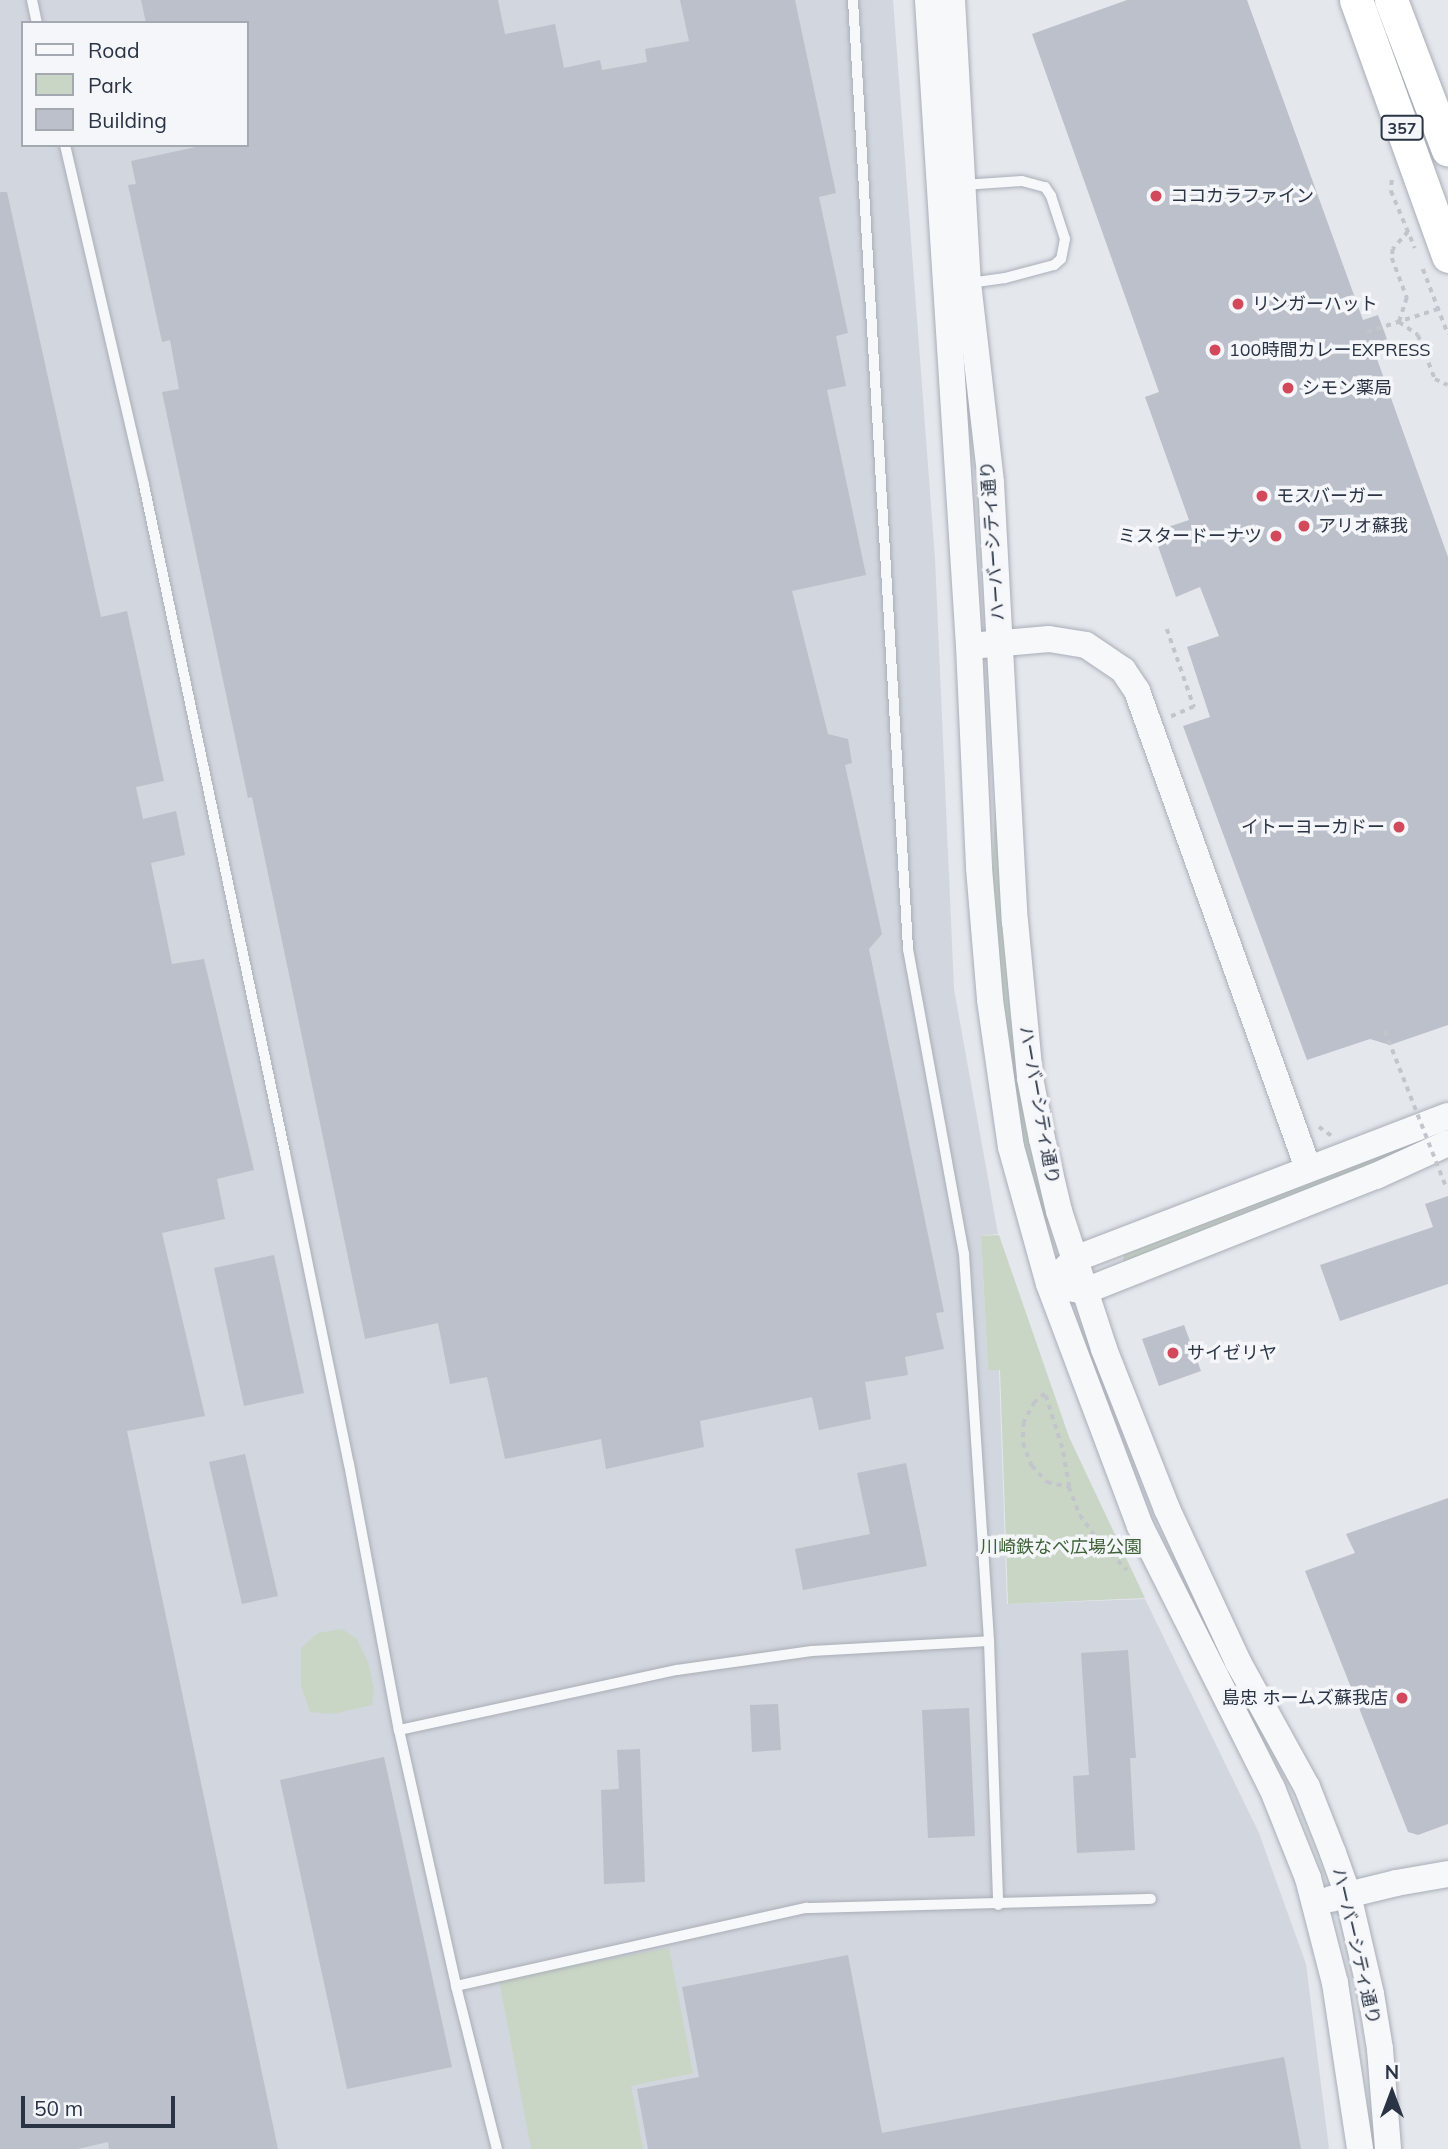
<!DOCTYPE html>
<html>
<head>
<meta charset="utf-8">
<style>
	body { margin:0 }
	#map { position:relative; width:1448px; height:2149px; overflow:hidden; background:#e4e7ec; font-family:Mulish,"Noto Sans JP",sans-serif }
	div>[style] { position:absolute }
	.built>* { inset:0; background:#d2d6de }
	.green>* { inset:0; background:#c9d6c5 }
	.building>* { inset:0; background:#bbc0ca }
	.path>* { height:3.5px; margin-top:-1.75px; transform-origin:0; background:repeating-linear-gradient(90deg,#c2c5cb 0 5px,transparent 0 10px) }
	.roads { filter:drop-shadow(0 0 2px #a9aeb7) drop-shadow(0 0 2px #a9aeb7) }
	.service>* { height:10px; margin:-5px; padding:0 5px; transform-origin:5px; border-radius:5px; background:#f7f8fa }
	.tertiary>* { height:26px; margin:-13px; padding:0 13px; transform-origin:13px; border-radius:13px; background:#f7f8fa }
	.trunk>* { height:33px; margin:-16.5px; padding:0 16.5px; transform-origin:16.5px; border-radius:16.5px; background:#fff }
	.path-bridge>* { height:3.5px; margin-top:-1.75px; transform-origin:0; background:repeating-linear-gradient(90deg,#c2c5cb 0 5px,transparent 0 10px) }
	.dots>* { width:19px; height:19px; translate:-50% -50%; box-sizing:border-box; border:4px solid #f4f6f9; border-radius:50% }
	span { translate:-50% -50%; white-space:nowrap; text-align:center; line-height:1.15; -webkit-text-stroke:7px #f4f6f9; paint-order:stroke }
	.shield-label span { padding:2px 5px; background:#f4f6f9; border:2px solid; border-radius:5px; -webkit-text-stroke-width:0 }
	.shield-label { font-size:16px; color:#2b3445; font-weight:700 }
	.poi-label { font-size:18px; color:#2b3445 }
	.left { translate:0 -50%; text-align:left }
	.right { translate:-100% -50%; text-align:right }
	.street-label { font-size:18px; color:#2b3445 }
	.park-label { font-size:18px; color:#3f6138 }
	.legend { position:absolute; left:21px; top:21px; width:228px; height:126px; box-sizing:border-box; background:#f4f6f9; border:2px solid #a4a8b1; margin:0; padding:9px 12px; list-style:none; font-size:21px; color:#2b3445 }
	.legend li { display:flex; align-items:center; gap:14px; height:35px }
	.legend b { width:35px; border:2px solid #a4a8b1 }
	.north { position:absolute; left:1357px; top:2058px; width:70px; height:70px; -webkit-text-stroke:5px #f4f6f9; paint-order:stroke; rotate:0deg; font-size:19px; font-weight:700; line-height:28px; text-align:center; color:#2b3445 }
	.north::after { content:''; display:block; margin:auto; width:24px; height:32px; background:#2b3445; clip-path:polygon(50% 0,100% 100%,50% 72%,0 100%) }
	.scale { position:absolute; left:21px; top:2096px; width:154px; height:32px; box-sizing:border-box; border:4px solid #2b3445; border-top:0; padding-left:9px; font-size:21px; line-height:24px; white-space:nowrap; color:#2b3445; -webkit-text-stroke:5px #f4f6f9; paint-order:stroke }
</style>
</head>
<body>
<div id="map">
	<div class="built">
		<i style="clip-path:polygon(evenodd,0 0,893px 0,935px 559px,954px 989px,998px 1234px,981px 1236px,988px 1370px,999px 1370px,1007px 1604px,1145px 1599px,1259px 1833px,1306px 1964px,1329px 2149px,0 2149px,0 0,23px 23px,247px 23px,247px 145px,23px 145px,23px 23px)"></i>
	</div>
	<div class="green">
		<i style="clip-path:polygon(996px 785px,1049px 1223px,1047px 1224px,1044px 1224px,1025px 1158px,1008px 1052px,992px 885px)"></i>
		<i style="clip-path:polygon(1448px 1128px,1448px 1132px,1344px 1179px,1123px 1264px,1124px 1255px,1338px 1168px)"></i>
		<i style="clip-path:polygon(999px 1235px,1069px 1437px,1145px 1598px,1008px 1604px,1000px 1370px,988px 1370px,981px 1236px)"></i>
		<i style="clip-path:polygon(342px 1629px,357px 1639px,368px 1662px,374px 1689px,372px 1705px,332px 1714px,310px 1712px,301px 1685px,301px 1648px,318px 1633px)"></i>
		<i style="clip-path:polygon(669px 1948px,693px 2073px,631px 2086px,643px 2149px,531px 2149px,499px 1979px)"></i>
	</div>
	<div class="building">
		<i style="clip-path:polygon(141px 0,498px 0,505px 34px,555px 24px,564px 68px,600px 60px,602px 70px,647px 62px,645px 49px,689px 41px,680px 0,795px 0,836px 193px,819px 197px,848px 333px,836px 336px,846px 386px,827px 390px,866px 575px,792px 591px,828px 734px,848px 739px,852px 763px,845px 765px,882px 934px,869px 949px,944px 1312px,936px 1313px,944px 1349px,905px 1357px,908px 1375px,865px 1382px,871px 1419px,819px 1430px,812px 1397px,700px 1421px,704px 1447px,606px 1469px,601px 1439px,505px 1459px,487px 1377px,450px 1384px,438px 1323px,365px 1339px,252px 797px,248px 798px,162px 392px,179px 389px,170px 340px,162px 342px,128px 185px,136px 184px,131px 161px,205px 145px,247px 145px,247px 23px,146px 23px)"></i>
		<i style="clip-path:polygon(1127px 0,1247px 0,1363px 320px,1378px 315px,1387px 339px,1372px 345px,1448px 557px,1448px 1025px,1390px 1045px,1370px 1039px,1307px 1060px,1183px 726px,1210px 717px,1187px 647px,1219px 636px,1200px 587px,1176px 597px,1153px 532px,1189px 520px,1145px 397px,1159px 392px,1032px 34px)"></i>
		<i style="clip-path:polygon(0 192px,7px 192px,101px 617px,127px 611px,164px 781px,136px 787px,143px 819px,176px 811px,185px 855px,151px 863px,172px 964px,204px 959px,254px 1170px,217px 1179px,225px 1219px,162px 1233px,205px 1416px,127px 1431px,278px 2149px,109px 2149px,108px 2142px,78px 2149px,0 2149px)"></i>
		<i style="clip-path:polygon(1448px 1196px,1448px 1284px,1340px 1321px,1320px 1265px,1433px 1227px,1425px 1204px)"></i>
		<i style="clip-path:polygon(274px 1255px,304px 1393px,244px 1406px,214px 1268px)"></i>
		<i style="clip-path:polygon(1184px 1325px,1201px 1371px,1159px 1386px,1142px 1339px)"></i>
		<i style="clip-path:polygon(245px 1454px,278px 1596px,242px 1604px,209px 1462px)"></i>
		<i style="clip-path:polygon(906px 1463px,927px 1566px,803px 1590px,795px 1549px,870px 1534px,857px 1473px)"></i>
		<i style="clip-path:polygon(1448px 1498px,1448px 1824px,1418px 1835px,1408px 1832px,1305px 1571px,1355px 1553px,1346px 1534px)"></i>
		<i style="clip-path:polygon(1128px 1650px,1136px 1758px,1130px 1758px,1135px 1850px,1077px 1853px,1073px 1776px,1089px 1775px,1081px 1653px)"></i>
		<i style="clip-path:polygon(778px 1704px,781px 1750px,752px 1752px,750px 1705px)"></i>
		<i style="clip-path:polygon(969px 1708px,975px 1836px,928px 1838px,922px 1710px)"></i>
		<i style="clip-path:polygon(640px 1749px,645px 1882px,604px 1884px,601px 1790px,619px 1789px,617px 1750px)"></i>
		<i style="clip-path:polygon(384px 1757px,452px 2067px,347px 2089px,280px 1780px)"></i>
		<i style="clip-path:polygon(848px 1955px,882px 2133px,1284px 2057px,1301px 2149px,648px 2149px,637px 2089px,699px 2077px,682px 1987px)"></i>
	</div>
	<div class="path">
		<i style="left:1392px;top:180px;width:11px;rotate:95deg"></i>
		<i style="left:1391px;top:191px;width:62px;rotate:67.2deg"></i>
		<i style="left:1408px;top:232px;width:23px;rotate:131deg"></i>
		<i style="left:1393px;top:249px;width:9px;rotate:96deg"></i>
		<i style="left:1392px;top:258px;width:43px;rotate:69.4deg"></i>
		<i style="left:1407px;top:298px;width:25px;rotate:108deg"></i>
		<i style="left:1399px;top:322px;width:23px;rotate:34deg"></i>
		<i style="left:1418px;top:335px;width:47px;rotate:68.9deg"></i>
		<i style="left:1435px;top:379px;width:14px;rotate:25deg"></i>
		<i style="left:1423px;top:269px;width:70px;rotate:69deg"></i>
		<i style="left:1367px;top:332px;width:75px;rotate:-17.9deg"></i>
		<i style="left:1167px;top:629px;width:83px;rotate:70.9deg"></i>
		<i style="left:1194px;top:707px;width:25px;rotate:157deg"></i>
		<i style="left:1319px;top:1127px;width:16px;rotate:35deg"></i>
		<i style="left:1069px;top:1487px;width:40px;rotate:-100deg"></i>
		<i style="left:1062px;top:1448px;width:57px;rotate:-107.5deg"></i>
		<i style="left:1045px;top:1394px;width:13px;rotate:141deg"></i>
		<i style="left:1035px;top:1402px;width:23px;rotate:119deg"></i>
		<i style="left:1024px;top:1422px;width:21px;rotate:93deg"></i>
		<i style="left:1023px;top:1443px;width:25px;rotate:69deg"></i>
		<i style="left:1032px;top:1466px;width:22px;rotate:47deg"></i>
		<i style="left:1047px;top:1482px;width:23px;rotate:13deg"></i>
		<i style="left:1069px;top:1487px;width:30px;rotate:69deg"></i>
		<i style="left:1080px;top:1515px;width:29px;rotate:55deg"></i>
		<i style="left:1097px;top:1539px;width:43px;rotate:45.9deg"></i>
	</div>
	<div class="roads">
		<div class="service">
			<i style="left:32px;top:0;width:24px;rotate:78deg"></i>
			<i style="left:853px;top:0;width:951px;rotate:86.68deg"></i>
			<i style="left:908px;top:949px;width:310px;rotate:79.6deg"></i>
			<i style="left:964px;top:1254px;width:388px;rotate:86.3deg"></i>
			<i style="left:989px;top:1641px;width:264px;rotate:88deg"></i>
			<i style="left:65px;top:145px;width:349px;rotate:76.9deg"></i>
			<i style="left:144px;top:485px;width:683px;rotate:78.08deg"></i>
			<i style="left:285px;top:1153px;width:318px;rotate:78.4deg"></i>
			<i style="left:349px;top:1464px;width:271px;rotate:79.4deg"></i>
			<i style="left:399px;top:1730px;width:262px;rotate:77.4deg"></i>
			<i style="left:456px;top:1986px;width:168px;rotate:75.9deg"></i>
			<i style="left:963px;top:185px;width:59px;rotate:-3.9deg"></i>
			<i style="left:1022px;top:181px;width:24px;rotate:15deg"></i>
			<i style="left:1045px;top:187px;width:11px;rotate:56deg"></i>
			<i style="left:1051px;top:196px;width:45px;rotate:72deg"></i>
			<i style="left:1065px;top:239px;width:20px;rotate:101deg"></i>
			<i style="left:1061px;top:259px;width:9px;rotate:139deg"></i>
			<i style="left:1054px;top:265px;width:51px;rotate:165.1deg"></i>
			<i style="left:1005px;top:278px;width:36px;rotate:172deg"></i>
			<i style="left:399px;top:1730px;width:284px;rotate:-12.2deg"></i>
			<i style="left:677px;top:1670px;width:136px;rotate:-8deg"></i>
			<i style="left:812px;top:1651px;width:177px;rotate:-3.2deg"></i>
			<i style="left:456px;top:1986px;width:359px;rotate:-12.6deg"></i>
			<i style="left:806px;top:1908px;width:345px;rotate:-1.5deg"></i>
		</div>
		<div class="tertiary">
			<i style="left:928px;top:0;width:647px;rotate:86.37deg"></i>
			<i style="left:969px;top:646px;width:222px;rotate:87.4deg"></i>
			<i style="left:979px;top:868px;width:132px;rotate:85.2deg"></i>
			<i style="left:990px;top:1000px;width:148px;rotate:81.9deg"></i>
			<i style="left:1011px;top:1147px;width:142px;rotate:74.5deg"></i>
			<i style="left:1049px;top:1284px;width:259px;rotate:69.4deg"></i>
			<i style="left:1140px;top:1526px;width:293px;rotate:63.3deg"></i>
			<i style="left:1272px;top:1788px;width:97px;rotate:68.2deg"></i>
			<i style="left:1308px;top:1878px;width:108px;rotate:75.6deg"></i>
			<i style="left:1335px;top:1983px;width:168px;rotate:81.4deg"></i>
			<i style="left:952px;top:0;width:283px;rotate:86.8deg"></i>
			<i style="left:968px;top:283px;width:201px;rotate:83.4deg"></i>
			<i style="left:991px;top:483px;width:439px;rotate:86.9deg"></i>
			<i style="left:1015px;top:921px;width:158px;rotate:84.5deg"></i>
			<i style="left:1030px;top:1078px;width:62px;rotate:78.9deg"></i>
			<i style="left:1042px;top:1139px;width:74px;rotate:76.7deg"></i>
			<i style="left:1059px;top:1211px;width:145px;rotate:71.9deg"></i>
			<i style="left:1104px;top:1349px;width:172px;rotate:68.5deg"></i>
			<i style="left:1167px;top:1509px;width:169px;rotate:65.1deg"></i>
			<i style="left:1238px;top:1662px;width:143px;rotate:61.1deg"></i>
			<i style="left:1307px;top:1787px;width:71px;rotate:68.5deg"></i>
			<i style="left:1333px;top:1853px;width:45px;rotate:70.3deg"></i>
			<i style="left:1348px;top:1895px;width:102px;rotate:76.9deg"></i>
			<i style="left:1371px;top:1994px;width:56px;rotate:80.7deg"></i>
			<i style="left:1380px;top:2049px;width:100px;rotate:85.4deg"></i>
			<i style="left:981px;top:645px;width:68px;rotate:-5deg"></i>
			<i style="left:1049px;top:639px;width:37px;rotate:9deg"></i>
			<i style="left:1086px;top:645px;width:45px;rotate:34deg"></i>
			<i style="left:1123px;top:670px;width:25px;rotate:56deg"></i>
			<i style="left:1137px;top:691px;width:507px;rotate:70.28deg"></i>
			<i style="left:1063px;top:1271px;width:17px;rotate:-45deg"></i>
			<i style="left:1075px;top:1259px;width:399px;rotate:-21deg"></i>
			<i style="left:1068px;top:1288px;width:17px;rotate:10deg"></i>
			<i style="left:1085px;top:1291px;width:313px;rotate:-21.6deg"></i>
			<i style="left:1376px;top:1176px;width:79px;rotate:-24.6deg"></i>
			<i style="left:1331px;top:1899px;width:67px;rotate:-13.8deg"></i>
			<i style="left:1396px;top:1883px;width:53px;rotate:-9.8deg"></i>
		</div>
		<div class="trunk">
			<i style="left:1356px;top:0;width:272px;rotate:70.2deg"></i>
			<i style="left:1391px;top:0;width:160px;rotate:69.2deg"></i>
		</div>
	</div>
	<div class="path-bridge">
		<i style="left:1385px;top:1031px;width:170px;rotate:68.6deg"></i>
	</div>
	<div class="dots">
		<i style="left:1156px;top:196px;background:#d1495b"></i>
		<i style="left:1238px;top:304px;background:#d1495b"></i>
		<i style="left:1215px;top:350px;background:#d1495b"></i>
		<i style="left:1288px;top:388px;background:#d1495b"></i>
		<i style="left:1262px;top:496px;background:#d1495b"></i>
		<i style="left:1304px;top:526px;background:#d1495b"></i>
		<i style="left:1276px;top:536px;background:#d1495b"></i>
		<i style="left:1399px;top:827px;background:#d1495b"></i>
		<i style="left:1173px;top:1353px;background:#d1495b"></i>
		<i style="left:1402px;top:1698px;background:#d1495b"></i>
	</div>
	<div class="shield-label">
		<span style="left:1402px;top:128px">357</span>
	</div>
	<div class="poi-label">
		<span class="left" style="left:1170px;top:196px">ココカラファイン</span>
		<span class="left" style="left:1252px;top:304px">リンガーハット</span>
		<span class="left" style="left:1229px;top:350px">100時間カレーEXPRESS</span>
		<span class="left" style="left:1302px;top:388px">シモン薬局</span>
		<span class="left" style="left:1276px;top:496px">モスバーガー</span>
		<span class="left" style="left:1318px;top:526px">アリオ蘇我</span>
		<span class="right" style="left:1262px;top:536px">ミスタードーナツ</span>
		<span class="right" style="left:1385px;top:827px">イトーヨーカドー</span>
		<span class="left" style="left:1187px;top:1353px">サイゼリヤ</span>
		<span class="right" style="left:1388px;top:1698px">島忠 ホームズ蘇我店</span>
	</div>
	<div class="street-label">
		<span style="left:993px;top:541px;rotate:-94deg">ハーバーシティ通り</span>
		<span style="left:1039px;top:1105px;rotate:80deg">ハーバーシティ通り</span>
		<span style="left:1356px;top:1946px;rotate:77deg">ハーバーシティ通り</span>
	</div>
	<div class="park-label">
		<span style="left:1061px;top:1547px">川崎鉄なべ広場公園</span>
	</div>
	<ul class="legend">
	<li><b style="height:9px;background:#f7f8fa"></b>Road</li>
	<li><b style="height:19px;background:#c9d6c5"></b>Park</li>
	<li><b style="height:19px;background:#bbc0ca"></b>Building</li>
	</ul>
	<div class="north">N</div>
	<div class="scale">50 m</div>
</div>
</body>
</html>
